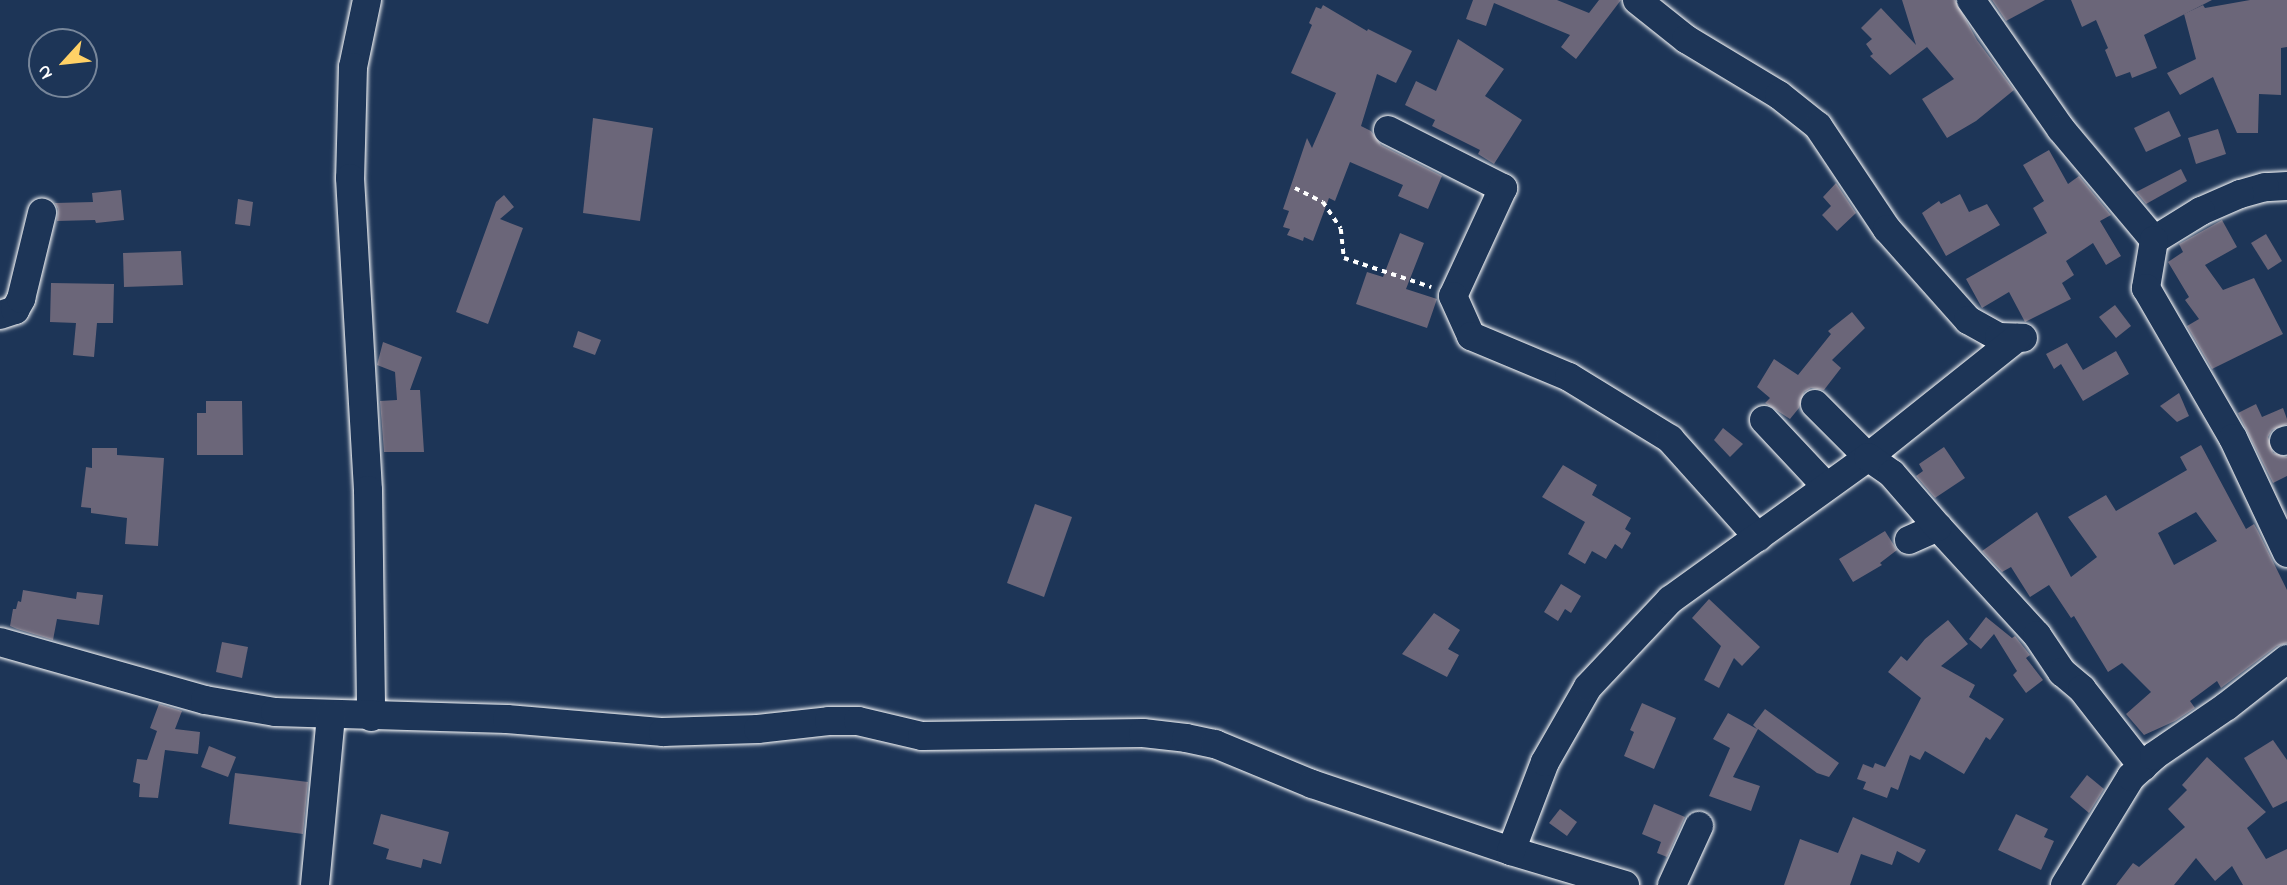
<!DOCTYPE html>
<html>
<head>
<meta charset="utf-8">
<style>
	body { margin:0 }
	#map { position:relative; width:2287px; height:885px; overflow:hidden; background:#1d3557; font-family:"Indie Flower",sans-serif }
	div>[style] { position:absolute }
	.building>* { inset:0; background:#6b6679 }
	.path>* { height:3.5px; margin-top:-1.75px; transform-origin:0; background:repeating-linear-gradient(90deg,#fff 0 5px,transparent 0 10px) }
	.roads { filter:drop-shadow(0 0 2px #fff) drop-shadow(0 0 2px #fff) }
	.minor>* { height:28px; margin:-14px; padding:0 14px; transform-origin:14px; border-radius:14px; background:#1d3557 }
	span { translate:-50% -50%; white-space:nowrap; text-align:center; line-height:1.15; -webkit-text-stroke:5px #1d3557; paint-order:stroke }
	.north { position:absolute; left:28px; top:28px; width:70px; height:70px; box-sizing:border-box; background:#1d3557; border:2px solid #77869a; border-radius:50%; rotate:243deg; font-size:19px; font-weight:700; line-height:28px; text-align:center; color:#fff }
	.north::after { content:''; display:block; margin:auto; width:24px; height:32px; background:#ffd166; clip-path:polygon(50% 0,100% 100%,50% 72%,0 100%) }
</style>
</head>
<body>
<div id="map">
	<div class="building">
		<i style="clip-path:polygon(1473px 0,1557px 0,1589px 13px,1599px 0,1621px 0,1576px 59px,1561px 47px,1570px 35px,1494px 3px,1486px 26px,1466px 19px)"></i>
		<i style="clip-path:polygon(1902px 0,1955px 0,1977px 40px,2014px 90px,1976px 121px,1947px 138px,1922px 99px,1954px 79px,1927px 47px,1890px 75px,1870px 56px,1873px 54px,1866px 44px,1872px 39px,1861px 28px,1881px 8px,1916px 45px)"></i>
		<i style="clip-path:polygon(1992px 0,2045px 0,2006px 21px)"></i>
		<i style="clip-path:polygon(2071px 0,2212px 0,2144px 35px,2157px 68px,2132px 78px,2130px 72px,2116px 77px,2105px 50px,2108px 48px,2096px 20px,2082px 27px)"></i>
		<i style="clip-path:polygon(2250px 0,2287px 0,2287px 47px,2281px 48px,2281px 95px,2259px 94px,2258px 133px,2237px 133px,2213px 77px,2180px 95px,2167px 73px,2196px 59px,2184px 14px,2203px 5px,2205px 8px)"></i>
		<i style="clip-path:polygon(1323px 5px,1367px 31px,1368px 29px,1412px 51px,1396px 83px,1377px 74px,1361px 126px,1371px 131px,1381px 145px,1442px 176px,1428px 209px,1398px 196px,1403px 185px,1350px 162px,1335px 201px,1329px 198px,1313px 241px,1304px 237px,1303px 241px,1287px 235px,1290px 229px,1283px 227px,1289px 211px,1283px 209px,1307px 138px,1312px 148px,1336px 93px,1291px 73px,1312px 25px,1309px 23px,1316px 7px,1321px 9px)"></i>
		<i style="clip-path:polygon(1458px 39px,1504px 69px,1485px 96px,1522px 120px,1494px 164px,1478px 154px,1480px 150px,1432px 126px,1435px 120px,1405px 105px,1416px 81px,1436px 91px)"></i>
		<i style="clip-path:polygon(2169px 111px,2181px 136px,2146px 152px,2134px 128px)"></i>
		<i style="clip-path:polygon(593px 118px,653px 128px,640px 221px,583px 213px)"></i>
		<i style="clip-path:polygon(2218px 129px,2226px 154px,2196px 164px,2188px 138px)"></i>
		<i style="clip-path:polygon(2049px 150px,2068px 184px,2079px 176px,2111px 215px,2100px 221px,2121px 256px,2106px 265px,2093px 243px,2066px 261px,2074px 275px,2062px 283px,2071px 299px,2025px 322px,2009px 292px,1982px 308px,1966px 279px,2047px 233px,2033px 208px,2044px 201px,2023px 165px)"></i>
		<i style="clip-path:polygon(2181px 169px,2187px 181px,2146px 204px,2136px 192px)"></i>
		<i style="clip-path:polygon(1836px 183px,1856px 213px,1837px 231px,1822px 215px,1831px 206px,1823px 197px)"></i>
		<i style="clip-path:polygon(121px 190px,124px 220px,96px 223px,95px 220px,57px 221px,58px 209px,55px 203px,93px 202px,92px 193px)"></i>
		<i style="clip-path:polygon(1960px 194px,1969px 212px,1987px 204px,2000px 225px,1946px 256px,1922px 213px,1939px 201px,1941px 204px)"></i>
		<i style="clip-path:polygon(504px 195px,514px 207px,500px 219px,523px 228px,488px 324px,456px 312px,496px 202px)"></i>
		<i style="clip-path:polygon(238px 199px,253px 202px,250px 226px,235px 224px)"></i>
		<i style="clip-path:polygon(2222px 220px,2237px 247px,2205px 265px,2223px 290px,2254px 278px,2283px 334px,2212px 369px,2187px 326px,2199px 319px,2185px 300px,2189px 297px,2168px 262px,2183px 252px,2179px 244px)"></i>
		<i style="clip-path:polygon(1400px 233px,1424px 243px,1406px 289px,1437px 299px,1427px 328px,1356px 304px,1367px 272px,1383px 277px)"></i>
		<i style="clip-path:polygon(2266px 234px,2282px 261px,2268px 270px,2251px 243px)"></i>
		<i style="clip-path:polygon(181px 251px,183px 285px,124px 287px,123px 253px)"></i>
		<i style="clip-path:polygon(51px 283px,114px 284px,113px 323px,97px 323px,94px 357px,73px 355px,76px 323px,50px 322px)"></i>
		<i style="clip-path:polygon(2115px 305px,2131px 326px,2116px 338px,2099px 317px)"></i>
		<i style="clip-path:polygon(1852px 312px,1865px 328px,1832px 360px,1841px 368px,1824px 390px,1811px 388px,1804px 392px,1799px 408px,1790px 419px,1765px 403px,1770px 398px,1757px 387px,1774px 359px,1798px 375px,1831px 334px,1828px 331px)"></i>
		<i style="clip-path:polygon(578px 331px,601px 340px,595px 355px,573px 347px)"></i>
		<i style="clip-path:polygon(383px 342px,422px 357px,410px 390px,420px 390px,424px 452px,384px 452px,380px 401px,397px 400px,395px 372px,377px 365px)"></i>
		<i style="clip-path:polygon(2067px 343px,2083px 370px,2116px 351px,2129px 374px,2083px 401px,2061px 364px,2054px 369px,2046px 354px)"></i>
		<i style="clip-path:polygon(2179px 393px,2189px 416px,2177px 422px,2160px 406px)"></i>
		<i style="clip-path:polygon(206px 401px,242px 401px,243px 455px,197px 455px,197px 413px,206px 413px)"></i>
		<i style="clip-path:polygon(2256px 404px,2262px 417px,2283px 408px,2287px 419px,2287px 424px,2272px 430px,2268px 437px,2273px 453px,2287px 457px,2287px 476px,2273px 483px,2238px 413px)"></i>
		<i style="clip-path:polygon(1723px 428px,1743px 444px,1730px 457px,1714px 440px)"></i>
		<i style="clip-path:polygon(evenodd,2201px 445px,2246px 529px,2254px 524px,2258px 531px,2287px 590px,2287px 643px,2277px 646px,2221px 688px,2217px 681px,2190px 701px,2195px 708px,2175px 721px,2144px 735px,2126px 714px,2151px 692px,2122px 663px,2108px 672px,2074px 616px,2071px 618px,2049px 585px,2030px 597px,2011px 567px,2002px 572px,1982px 551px,2037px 512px,2071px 577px,2097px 557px,2068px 517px,2106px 495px,2116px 511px,2187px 470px,2180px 457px,2201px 445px,2196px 512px,2217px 541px,2174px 565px,2158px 533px,2196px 512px)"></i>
		<i style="clip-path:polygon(1944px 447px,1965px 478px,1935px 498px,1916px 476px,1923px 471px,1919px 464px)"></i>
		<i style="clip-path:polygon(92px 448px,117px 448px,117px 455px,164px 458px,158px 546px,125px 544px,127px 518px,91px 513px,91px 508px,81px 507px,86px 467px,92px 468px)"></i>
		<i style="clip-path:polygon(1563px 465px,1597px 485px,1592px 495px,1631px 518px,1625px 529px,1631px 533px,1622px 549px,1615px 544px,1606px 559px,1592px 551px,1585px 564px,1568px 554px,1585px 522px,1542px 497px)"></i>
		<i style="clip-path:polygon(1035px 504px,1072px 517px,1044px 597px,1007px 583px)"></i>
		<i style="clip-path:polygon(1885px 531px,1897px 550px,1880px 563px,1882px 565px,1853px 582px,1839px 559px)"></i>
		<i style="clip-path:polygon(1561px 584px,1581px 596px,1571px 613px,1565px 609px,1558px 621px,1544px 612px)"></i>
		<i style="clip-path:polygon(23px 590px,76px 599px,77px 592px,103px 595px,99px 625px,57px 619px,53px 640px,17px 629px,10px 626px,13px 609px,16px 609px,18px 601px,21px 602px)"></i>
		<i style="clip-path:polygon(1709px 599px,1760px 647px,1742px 666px,1734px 658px,1719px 688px,1704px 680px,1721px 646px,1692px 618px)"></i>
		<i style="clip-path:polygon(1434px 613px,1460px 630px,1448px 649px,1459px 655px,1447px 677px,1402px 654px)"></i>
		<i style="clip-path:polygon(1986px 617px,2012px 638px,2015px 636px,2030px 655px,2026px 658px,2043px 680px,2026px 693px,2013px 675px,2017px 671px,1994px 634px,1981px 649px,1969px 639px)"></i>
		<i style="clip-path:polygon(1948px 620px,1968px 644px,1941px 666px,1975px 685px,1969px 697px,2004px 719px,1990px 740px,1986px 737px,1964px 774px,1925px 751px,1920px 760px,1910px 755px,1898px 790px,1891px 787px,1887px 798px,1863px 789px,1866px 782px,1857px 779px,1863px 764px,1873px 768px,1875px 763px,1885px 767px,1921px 698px,1888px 672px,1901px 656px,1907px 661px,1925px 639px)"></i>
		<i style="clip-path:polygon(222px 642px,248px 647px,242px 678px,216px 672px)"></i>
		<i style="clip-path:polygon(1642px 703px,1676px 718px,1654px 769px,1624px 756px,1634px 732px,1630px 730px)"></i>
		<i style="clip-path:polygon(159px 704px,182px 711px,175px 729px,200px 732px,198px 754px,165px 750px,158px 798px,139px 797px,140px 784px,133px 782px,137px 759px,147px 760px,157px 731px,150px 728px)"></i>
		<i style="clip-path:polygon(1765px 709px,1839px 763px,1829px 777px,1817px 773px,1758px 729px,1733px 777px,1760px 786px,1751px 811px,1709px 796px,1730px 748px,1713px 739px,1728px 713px,1757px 729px,1753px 725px)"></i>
		<i style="clip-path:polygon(2273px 740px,2287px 760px,2287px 801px,2273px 808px,2244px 758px)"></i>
		<i style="clip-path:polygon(209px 746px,236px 757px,228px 777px,201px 767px)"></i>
		<i style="clip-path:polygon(2207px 757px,2266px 812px,2247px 828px,2266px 859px,2287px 849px,2287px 885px,2243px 885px,2232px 866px,2215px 881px,2196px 858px,2174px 885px,2116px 885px,2133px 863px,2139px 867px,2185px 827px,2168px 809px,2187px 790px,2182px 785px)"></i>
		<i style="clip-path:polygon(235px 773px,308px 782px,303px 834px,229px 824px)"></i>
		<i style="clip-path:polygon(2087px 775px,2104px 789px,2089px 813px,2070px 797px)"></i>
		<i style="clip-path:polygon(1654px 804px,1685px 817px,1667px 857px,1657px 853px,1661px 842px,1642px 834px)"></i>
		<i style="clip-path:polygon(1560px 809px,1577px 822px,1567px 836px,1549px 823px)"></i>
		<i style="clip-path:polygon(381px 814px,449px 832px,441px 864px,423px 859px,421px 868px,386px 859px,389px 849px,373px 844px)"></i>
		<i style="clip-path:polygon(2016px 814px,2048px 829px,2044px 837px,2054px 841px,2041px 870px,1998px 850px)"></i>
		<i style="clip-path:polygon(1853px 817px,1926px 850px,1919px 863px,1897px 851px,1892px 865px,1861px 854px,1850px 885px,1784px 885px,1800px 839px,1838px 853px)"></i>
	</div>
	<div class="path">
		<i style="left:1295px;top:188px;width:31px;rotate:27deg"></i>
		<i style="left:1323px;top:202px;width:32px;rotate:56deg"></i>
		<i style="left:1341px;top:229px;width:29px;rotate:84deg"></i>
		<i style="left:1344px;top:258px;width:92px;rotate:18.4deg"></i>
	</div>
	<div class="roads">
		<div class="minor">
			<i style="left:367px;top:0;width:68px;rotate:101.8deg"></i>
			<i style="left:353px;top:67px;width:111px;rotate:91.5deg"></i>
			<i style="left:350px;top:178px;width:313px;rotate:86.7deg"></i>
			<i style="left:368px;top:490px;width:227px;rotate:89.2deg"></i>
			<i style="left:1637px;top:0;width:63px;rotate:38.5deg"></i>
			<i style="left:1686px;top:39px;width:109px;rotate:31.1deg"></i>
			<i style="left:1779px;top:95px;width:50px;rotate:38.5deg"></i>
			<i style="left:1818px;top:126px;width:124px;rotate:56.2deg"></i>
			<i style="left:1887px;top:229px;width:122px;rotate:48.3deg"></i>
			<i style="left:1968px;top:320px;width:35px;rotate:29deg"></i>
			<i style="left:1999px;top:337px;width:24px;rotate:2deg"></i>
			<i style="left:1971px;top:0;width:157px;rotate:55.1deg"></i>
			<i style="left:2061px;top:129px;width:145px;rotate:50deg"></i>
			<i style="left:1388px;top:130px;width:129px;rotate:26.8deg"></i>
			<i style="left:1503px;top:188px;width:119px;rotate:114.8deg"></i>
			<i style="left:1453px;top:296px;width:44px;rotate:65.8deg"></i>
			<i style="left:1471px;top:336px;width:106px;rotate:22.7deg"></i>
			<i style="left:1569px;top:377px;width:119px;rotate:31.5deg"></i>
			<i style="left:1670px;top:439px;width:132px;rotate:48.1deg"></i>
			<i style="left:2287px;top:186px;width:22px;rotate:177deg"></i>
			<i style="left:2265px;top:187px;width:26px;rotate:164deg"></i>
			<i style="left:2240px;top:194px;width:43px;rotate:156.4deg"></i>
			<i style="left:2201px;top:211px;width:55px;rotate:148.3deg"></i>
			<i style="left:2154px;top:240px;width:49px;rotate:99.5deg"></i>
			<i style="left:2146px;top:288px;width:173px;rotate:59.9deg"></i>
			<i style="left:2233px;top:438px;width:127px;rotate:64.8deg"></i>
			<i style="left:0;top:315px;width:16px;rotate:-18deg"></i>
			<i style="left:15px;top:310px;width:13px;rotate:-61deg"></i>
			<i style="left:21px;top:299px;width:89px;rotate:-76.3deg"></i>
			<i style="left:1815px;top:404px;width:75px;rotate:45deg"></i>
			<i style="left:1868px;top:457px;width:191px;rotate:-38.6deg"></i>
			<i style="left:1764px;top:420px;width:91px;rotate:46.8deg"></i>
			<i style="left:2284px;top:441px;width:3px;rotate:-18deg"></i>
			<i style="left:1909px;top:540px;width:32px;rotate:-24deg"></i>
			<i style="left:1938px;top:527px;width:147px;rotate:47.5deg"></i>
			<i style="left:2037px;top:635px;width:45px;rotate:56deg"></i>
			<i style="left:2062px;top:672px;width:26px;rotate:40deg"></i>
			<i style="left:2082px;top:689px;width:99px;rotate:52deg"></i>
			<i style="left:0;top:642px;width:213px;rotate:15.8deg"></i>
			<i style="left:205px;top:700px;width:71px;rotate:9.7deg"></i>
			<i style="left:275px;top:712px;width:232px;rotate:1.7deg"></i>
			<i style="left:507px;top:719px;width:157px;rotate:4.8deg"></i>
			<i style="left:663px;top:732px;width:95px;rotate:-1.8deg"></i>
			<i style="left:758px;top:729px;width:71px;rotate:-6.4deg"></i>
			<i style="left:829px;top:721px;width:29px"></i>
			<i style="left:858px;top:721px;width:66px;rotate:13.2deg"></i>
			<i style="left:922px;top:736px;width:221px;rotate:-0.8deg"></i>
			<i style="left:1143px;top:733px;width:43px;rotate:6.6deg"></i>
			<i style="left:1186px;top:738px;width:30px;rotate:12deg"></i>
			<i style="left:1215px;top:744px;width:105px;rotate:22.4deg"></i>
			<i style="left:1312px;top:784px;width:210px;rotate:18.6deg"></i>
			<i style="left:1511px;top:851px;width:119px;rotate:16.6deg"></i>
			<i style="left:1511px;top:851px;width:95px;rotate:-69.1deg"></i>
			<i style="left:1545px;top:762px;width:86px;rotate:-60.2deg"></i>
			<i style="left:1588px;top:687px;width:120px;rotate:-46.7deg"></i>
			<i style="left:1670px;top:600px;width:244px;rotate:-35.8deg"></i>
			<i style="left:1868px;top:457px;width:29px;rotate:35deg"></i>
			<i style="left:1892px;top:474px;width:70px;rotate:49deg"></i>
			<i style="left:315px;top:885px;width:171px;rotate:-84.6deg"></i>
			<i style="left:1672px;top:885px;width:65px;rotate:-65.4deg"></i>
			<i style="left:2065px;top:885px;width:127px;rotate:-58.6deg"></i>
			<i style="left:2131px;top:777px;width:31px;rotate:-42deg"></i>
			<i style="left:2154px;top:756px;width:88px;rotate:-34.4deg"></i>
			<i style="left:2227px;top:706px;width:76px;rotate:-38.1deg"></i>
		</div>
	</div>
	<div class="north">N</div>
</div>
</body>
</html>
